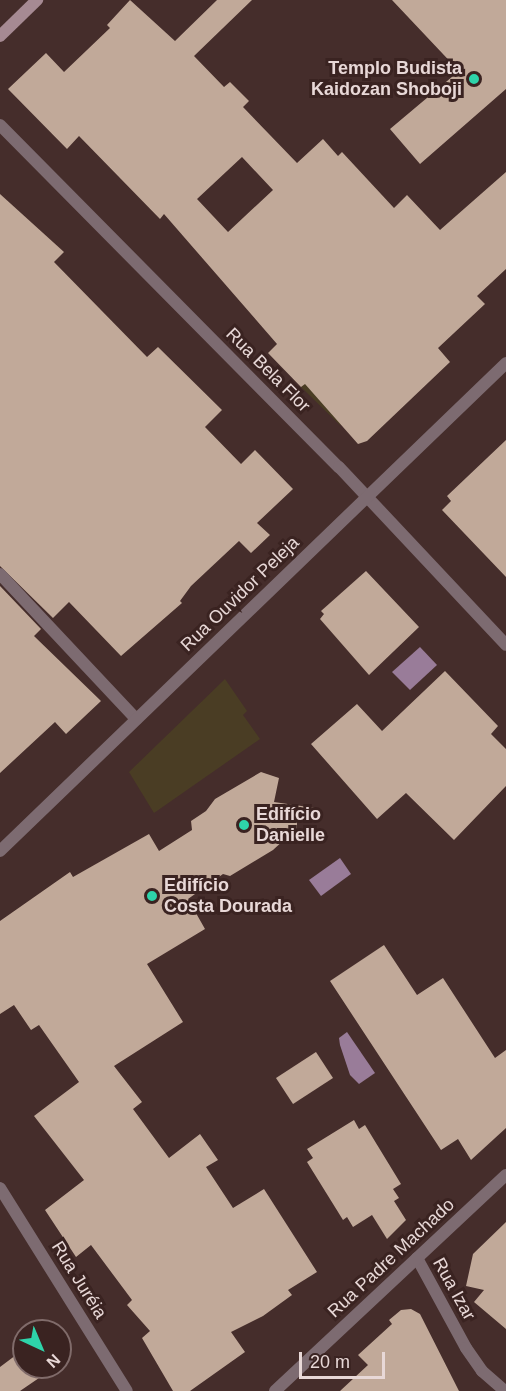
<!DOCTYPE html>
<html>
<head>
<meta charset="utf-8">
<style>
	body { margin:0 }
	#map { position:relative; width:506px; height:1391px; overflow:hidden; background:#452d2b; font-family:Helvetica,sans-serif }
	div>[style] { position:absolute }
	.green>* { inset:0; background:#4a3d24 }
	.water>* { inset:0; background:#997c99 }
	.building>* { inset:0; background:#c1a999 }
	.street>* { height:12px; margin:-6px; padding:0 6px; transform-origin:6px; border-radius:6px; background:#7d6b71 }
	.secondary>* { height:12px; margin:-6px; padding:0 6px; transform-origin:6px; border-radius:6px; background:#a68a93 }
	.dots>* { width:16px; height:16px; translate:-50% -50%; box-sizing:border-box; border:3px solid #3a2321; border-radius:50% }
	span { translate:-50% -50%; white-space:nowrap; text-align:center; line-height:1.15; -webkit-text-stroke:6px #3a2321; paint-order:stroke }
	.poi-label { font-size:18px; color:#e8d8d7; font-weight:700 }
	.right { translate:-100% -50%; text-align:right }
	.left { translate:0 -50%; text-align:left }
	.street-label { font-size:18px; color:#e8d8d7 }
	.north { position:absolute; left:12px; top:1319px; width:60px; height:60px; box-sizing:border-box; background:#3a2321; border:2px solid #806b6a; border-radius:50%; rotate:136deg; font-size:16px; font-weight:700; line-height:24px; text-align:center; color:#e8d8d7 }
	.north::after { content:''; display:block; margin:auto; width:21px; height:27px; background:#2ed4aa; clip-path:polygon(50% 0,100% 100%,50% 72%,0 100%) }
	.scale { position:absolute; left:299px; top:1352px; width:86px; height:27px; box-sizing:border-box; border:3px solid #e8d8d7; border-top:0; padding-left:8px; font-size:18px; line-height:21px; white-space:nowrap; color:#e8d8d7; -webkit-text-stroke:4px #3a2321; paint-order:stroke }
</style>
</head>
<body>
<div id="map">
	<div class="green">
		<i style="clip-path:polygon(308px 381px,354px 412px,340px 425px,301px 387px)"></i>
		<i style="clip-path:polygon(225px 679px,247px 711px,243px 715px,260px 739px,154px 813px,129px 772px)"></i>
	</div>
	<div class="water">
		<i style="clip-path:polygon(420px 647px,437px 665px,410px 690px,392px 672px)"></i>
		<i style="clip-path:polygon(340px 858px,351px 874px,321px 896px,309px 880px)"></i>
		<i style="clip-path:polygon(347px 1032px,375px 1073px,359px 1084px,350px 1075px,340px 1045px,339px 1038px)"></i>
	</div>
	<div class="building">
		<i style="clip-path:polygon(evenodd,130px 0,175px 41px,217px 0,252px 0,194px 56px,224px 87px,230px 82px,249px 101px,243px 107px,297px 163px,323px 139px,338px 156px,342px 152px,394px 208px,407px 195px,440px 230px,506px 172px,506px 269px,477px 296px,485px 304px,438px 348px,450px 362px,367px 441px,358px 444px,305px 384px,301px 387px,268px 353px,277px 344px,164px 214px,160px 219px,79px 136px,67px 149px,8px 89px,46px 53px,64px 72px,110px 28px,107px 25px,130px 0,242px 157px,273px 190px,228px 232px,197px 199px,242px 157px)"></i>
		<i style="clip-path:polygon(392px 0,506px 0,506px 89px,420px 164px,390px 129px,459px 71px)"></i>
		<i style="clip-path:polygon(0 194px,64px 252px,54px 262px,147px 357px,158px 347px,222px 410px,205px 427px,241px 464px,255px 450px,293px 489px,257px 523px,270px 535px,251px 553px,239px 541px,191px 586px,180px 601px,182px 603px,121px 656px,69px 602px,53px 618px,0 566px)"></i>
		<i style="clip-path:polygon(506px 440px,506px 577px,442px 510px,451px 501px,447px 496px)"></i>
		<i style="clip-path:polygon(366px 571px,419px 627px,369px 675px,320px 619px,324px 614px,321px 611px)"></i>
		<i style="clip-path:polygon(0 586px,41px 629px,34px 636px,101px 701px,66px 734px,55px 722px,0 773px)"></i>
		<i style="clip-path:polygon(445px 671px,498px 726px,491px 734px,506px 749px,506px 786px,454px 840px,406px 793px,377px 819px,311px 744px,357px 704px,382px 731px)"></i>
		<i style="clip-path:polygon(261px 772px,279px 778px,274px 802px,315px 808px,297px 821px,297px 828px,273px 850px,230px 876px,223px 874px,188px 899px,205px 929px,147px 964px,183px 1022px,114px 1066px,142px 1102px,133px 1109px,169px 1158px,200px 1134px,218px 1160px,206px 1167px,233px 1208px,264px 1189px,317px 1272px,288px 1290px,292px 1295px,263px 1316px,231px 1332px,245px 1352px,190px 1391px,173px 1391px,142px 1338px,150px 1331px,127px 1305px,132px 1300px,91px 1245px,76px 1257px,45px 1210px,84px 1180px,34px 1116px,79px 1082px,39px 1025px,31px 1030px,14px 1005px,0 1014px,0 921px,70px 872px,73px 877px,149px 834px,159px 851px,192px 830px,191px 821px,206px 811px,215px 799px)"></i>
		<i style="clip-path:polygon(384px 945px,417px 995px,443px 978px,495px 1058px,506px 1050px,506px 1128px,471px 1160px,458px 1139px,441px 1150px,330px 981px)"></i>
		<i style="clip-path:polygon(316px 1052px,333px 1078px,293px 1104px,276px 1078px)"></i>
		<i style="clip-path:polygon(354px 1120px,359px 1129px,365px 1125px,401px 1184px,393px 1189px,399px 1198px,394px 1201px,406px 1220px,387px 1239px,372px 1215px,353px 1227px,347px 1217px,343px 1220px,307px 1162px,313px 1158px,307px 1149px)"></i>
		<i style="clip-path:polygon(506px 1222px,506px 1329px,474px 1302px,484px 1290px,466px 1286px,473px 1254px)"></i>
		<i style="clip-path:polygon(411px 1309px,420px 1314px,459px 1391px,340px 1391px,368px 1365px,358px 1355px,392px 1324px,389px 1320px,401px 1310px)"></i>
		<i style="clip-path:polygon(20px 1352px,24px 1367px,31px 1367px,39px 1378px,20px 1391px,0 1391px,0 1367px)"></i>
	</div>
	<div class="street">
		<i style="left:0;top:125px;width:482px;rotate:45.3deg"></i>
		<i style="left:339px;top:467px;width:244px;rotate:46.8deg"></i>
		<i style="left:0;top:574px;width:199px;rotate:46.8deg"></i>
		<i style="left:0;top:851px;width:703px;rotate:-43.96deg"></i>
		<i style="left:0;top:1188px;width:239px;rotate:58deg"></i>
		<i style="left:417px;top:1258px;width:102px;rotate:61.4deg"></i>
		<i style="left:466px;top:1348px;width:28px;rotate:55deg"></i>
		<i style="left:482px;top:1371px;width:30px;rotate:41deg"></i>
		<i style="left:275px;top:1391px;width:316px;rotate:-43.1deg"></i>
	</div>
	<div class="secondary">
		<i style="left:0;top:36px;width:52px;rotate:-44.2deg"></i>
	</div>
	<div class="dots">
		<i style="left:474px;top:79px;background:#2ed4aa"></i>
		<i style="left:244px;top:825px;background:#2ed4aa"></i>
		<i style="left:152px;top:896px;background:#2ed4aa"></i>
	</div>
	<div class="poi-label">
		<span class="right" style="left:462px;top:79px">Templo Budista<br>Kaidozan Shoboji</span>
		<span class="left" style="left:256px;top:825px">Edifício<br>Danielle</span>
		<span class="left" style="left:164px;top:896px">Edifício<br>Costa Dourada</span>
	</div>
	<div class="street-label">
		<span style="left:268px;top:370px;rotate:45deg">Rua Bela Flor</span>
		<span style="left:240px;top:594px;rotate:-44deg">Rua Ouvidor Peleja</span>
		<span style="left:391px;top:1258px;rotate:-43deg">Rua Padre Machado</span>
		<span style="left:79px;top:1280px;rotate:58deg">Rua Juréia</span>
		<span style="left:454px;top:1289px;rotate:61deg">Rua Izar</span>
	</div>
	<div class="north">N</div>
	<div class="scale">20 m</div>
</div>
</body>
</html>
